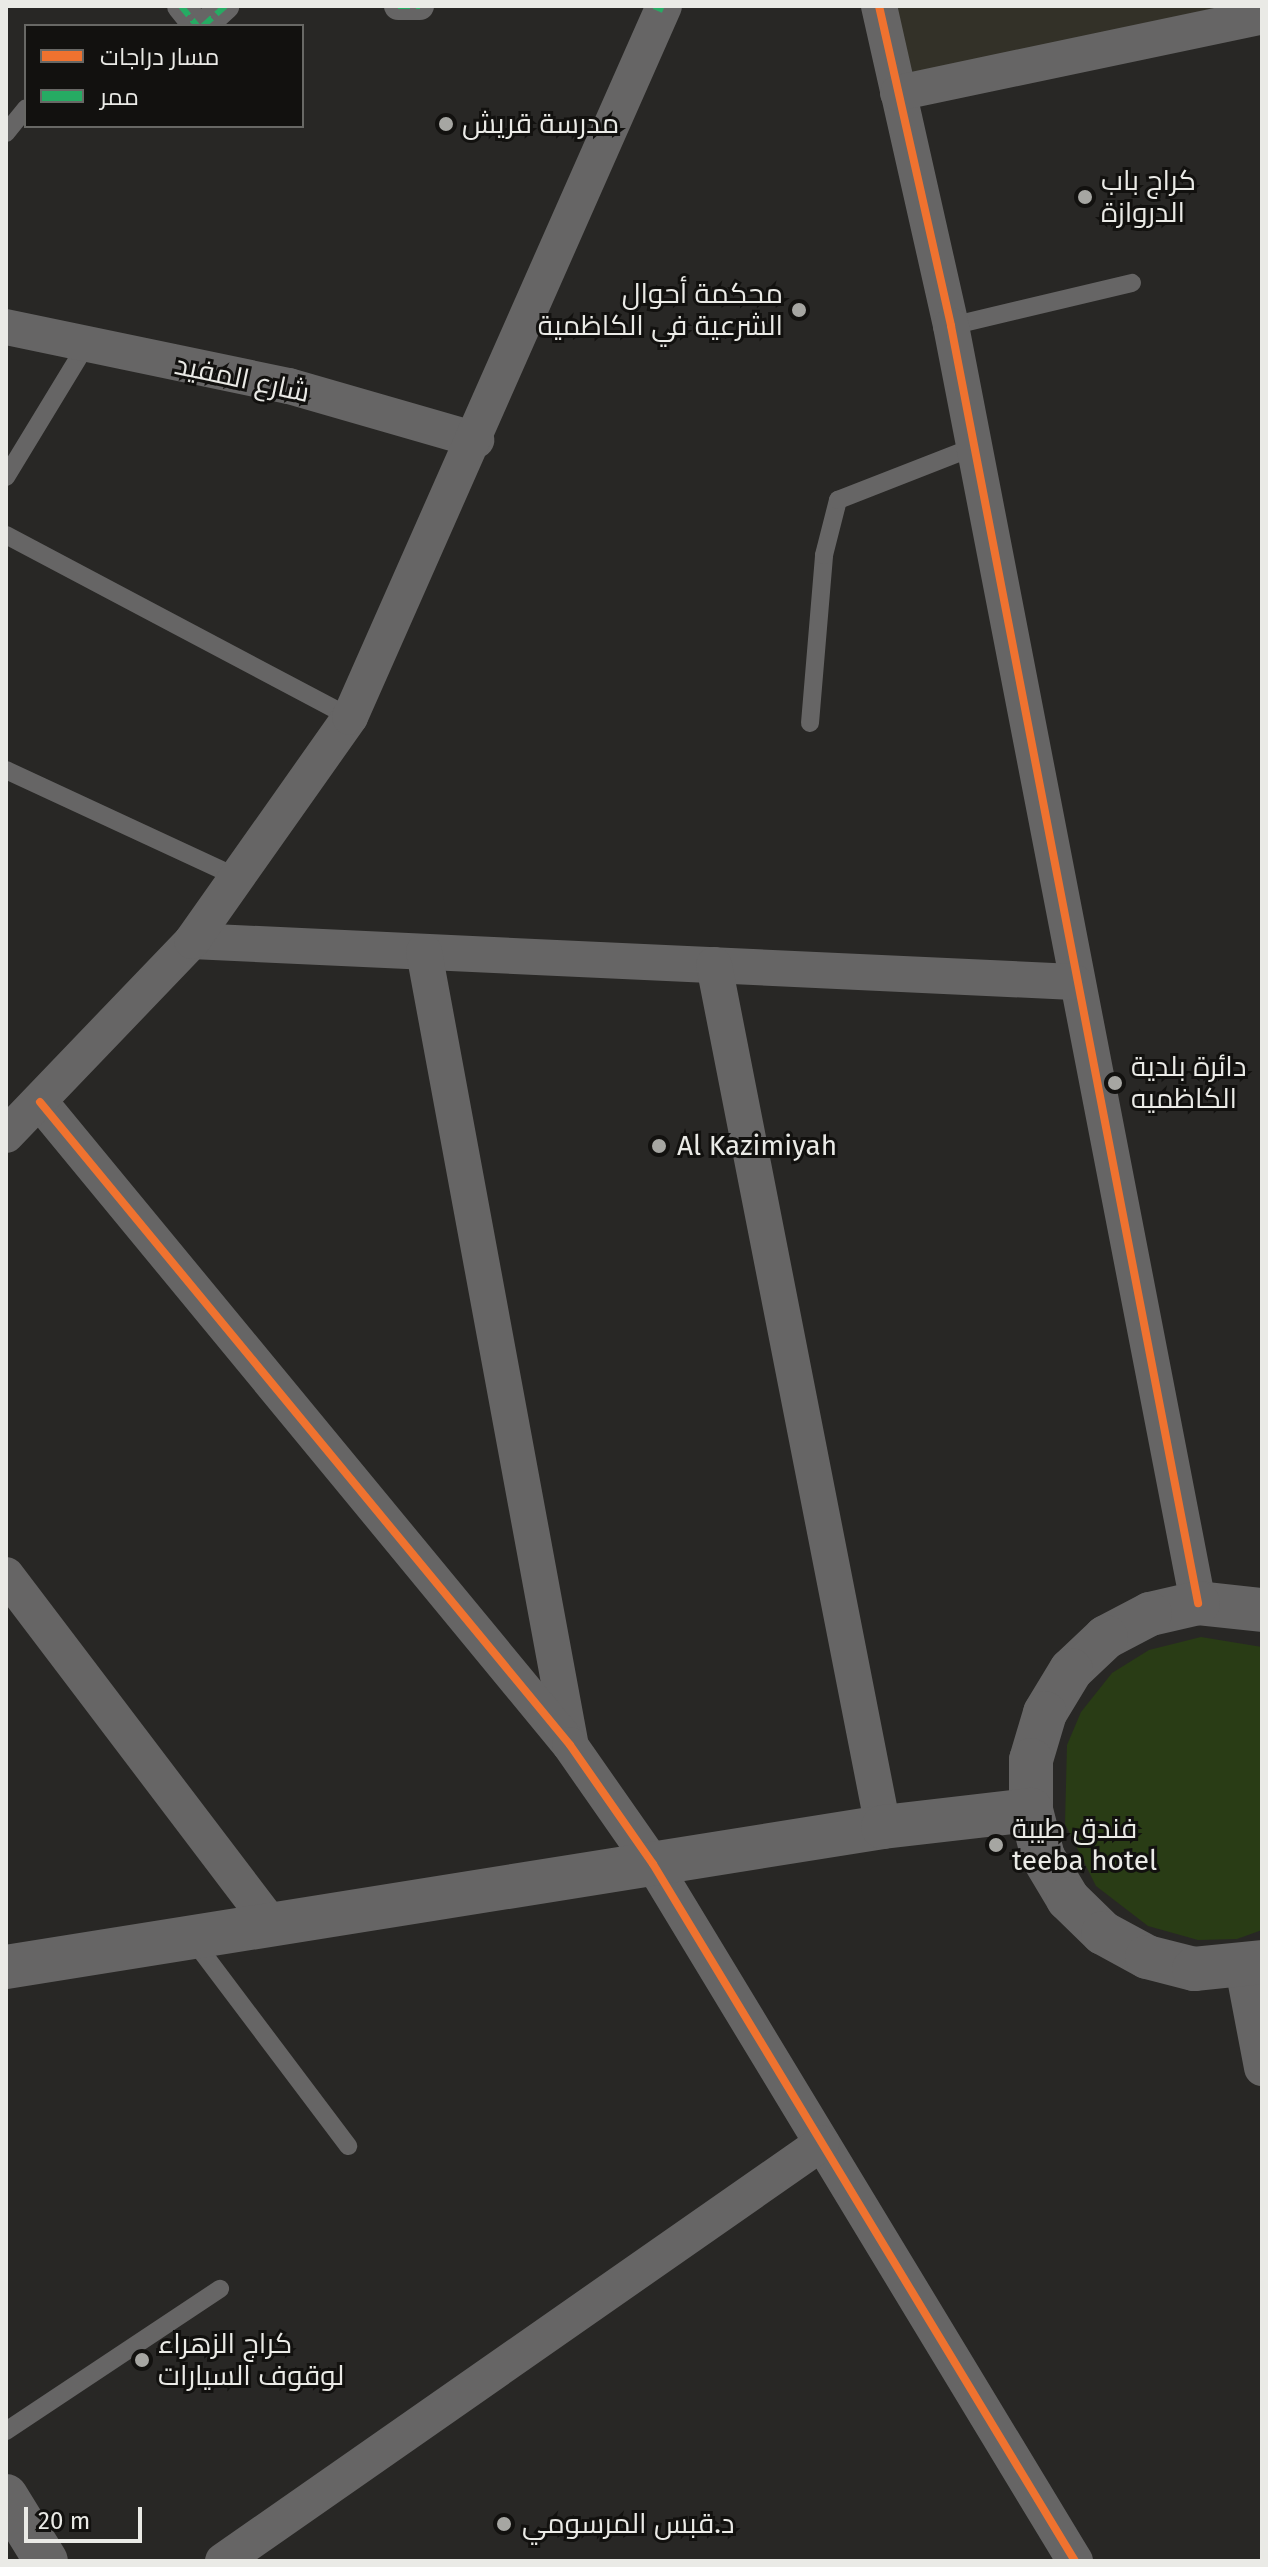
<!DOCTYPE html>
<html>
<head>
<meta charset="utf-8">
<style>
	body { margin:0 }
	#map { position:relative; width:1268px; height:2567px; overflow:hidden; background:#282725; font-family:"Fira Sans",Cairo,sans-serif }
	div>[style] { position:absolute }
	.built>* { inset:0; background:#333128 }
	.green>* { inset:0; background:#293c15 }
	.service>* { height:18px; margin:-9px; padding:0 9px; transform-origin:9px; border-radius:9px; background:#666565 }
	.pedestrian>* { height:28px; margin:-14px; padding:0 14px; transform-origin:14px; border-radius:14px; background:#666565 }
	.minor>* { height:36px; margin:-18px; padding:0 18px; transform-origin:18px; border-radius:18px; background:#666565 }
	.tertiary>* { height:44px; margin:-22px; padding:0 22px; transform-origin:22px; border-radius:22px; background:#666565 }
	.quiet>* { height:6px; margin-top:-3px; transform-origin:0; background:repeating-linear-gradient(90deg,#26ab63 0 12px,transparent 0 18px) }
	.cycleway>* { height:8px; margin:-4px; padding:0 4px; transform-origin:4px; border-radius:4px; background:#ef722f }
	.dots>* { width:22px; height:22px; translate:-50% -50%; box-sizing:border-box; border:4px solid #12110f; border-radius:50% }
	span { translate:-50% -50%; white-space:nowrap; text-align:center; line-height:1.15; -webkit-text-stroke:6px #12110f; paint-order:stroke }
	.poi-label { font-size:28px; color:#eaeae6 }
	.left { translate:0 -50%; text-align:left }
	.right { translate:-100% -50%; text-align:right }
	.street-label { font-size:28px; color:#eaeae6 }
	.frame { position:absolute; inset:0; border:8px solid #eaeae6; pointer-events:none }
	.legend { position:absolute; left:24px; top:24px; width:280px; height:104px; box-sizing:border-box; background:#12110f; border:2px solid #686865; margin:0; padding:10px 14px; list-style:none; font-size:24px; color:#eaeae6 }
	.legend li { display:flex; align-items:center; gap:16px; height:40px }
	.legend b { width:40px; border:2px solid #686865 }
	.scale { position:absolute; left:24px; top:2507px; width:118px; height:36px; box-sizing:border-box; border:4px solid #eaeae6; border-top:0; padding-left:10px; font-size:24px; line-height:28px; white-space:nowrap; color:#eaeae6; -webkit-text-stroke:6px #12110f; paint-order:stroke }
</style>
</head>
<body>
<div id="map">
	<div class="built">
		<i style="clip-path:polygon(879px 6px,1262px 6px,898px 93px)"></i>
	</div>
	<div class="green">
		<i style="clip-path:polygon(1201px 1637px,1262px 1647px,1262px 1930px,1237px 1939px,1198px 1940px,1148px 1926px,1096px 1886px,1065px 1824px,1067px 1745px,1081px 1712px,1112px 1673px,1149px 1650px)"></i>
	</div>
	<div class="service">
		<i style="left:6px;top:133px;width:32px;rotate:-51deg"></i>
		<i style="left:951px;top:326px;width:186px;rotate:-13.4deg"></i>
		<i style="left:6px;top:477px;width:152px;rotate:-58.7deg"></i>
		<i style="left:6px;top:535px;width:389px;rotate:27.9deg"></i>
		<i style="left:810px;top:723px;width:169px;rotate:-85.2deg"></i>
		<i style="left:824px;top:555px;width:57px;rotate:-75.7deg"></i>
		<i style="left:838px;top:500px;width:146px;rotate:-21.3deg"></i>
		<i style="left:6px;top:770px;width:254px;rotate:24.9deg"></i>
		<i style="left:193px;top:1940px;width:258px;rotate:53deg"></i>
		<i style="left:6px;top:2431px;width:257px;rotate:-33.6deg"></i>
	</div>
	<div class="pedestrian">
		<i style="left:181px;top:6px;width:26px;rotate:51deg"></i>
		<i style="left:398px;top:6px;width:22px"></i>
		<i style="left:203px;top:26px;width:30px;rotate:-42deg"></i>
	</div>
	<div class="minor">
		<i style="left:879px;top:6px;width:328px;rotate:77.3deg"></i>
		<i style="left:951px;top:326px;width:1301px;rotate:79.05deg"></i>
		<i style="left:898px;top:93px;width:372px;rotate:-11.9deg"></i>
		<i style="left:6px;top:327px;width:289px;rotate:11.8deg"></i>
		<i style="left:289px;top:386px;width:195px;rotate:16.1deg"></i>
		<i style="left:192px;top:941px;width:883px;rotate:2.66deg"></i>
		<i style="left:424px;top:952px;width:802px;rotate:79.52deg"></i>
		<i style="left:714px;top:965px;width:878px;rotate:78.91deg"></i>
		<i style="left:40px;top:1102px;width:833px;rotate:50.5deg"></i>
		<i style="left:570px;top:1745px;width:145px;rotate:55.1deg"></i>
		<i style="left:653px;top:1864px;width:815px;rotate:58.81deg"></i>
		<i style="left:6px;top:1135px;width:269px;rotate:-46.2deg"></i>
		<i style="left:192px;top:941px;width:274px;rotate:-54.8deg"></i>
		<i style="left:350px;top:717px;width:777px;rotate:-66.17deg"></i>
		<i style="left:6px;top:1575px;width:440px;rotate:52.8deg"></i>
		<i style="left:1243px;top:1968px;width:102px;rotate:79.2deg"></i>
		<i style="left:223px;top:2561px;width:730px;rotate:-34.91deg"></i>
	</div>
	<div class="tertiary">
		<i style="left:1262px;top:1610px;width:64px;rotate:-173.8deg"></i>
		<i style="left:1198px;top:1603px;width:49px;rotate:167.1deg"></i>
		<i style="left:1150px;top:1614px;width:50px;rotate:152.4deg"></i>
		<i style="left:1106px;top:1637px;width:48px;rotate:136.7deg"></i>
		<i style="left:1071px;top:1670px;width:50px;rotate:121.2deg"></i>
		<i style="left:1045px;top:1713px;width:49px;rotate:106.6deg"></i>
		<i style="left:1031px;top:1760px;width:50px;rotate:90deg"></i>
		<i style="left:1031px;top:1810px;width:49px;rotate:75.7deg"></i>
		<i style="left:1043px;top:1857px;width:49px;rotate:59.2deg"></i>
		<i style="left:1068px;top:1899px;width:49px;rotate:44.2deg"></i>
		<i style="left:1103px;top:1933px;width:50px;rotate:28.6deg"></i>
		<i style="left:1147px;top:1957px;width:49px;rotate:14.3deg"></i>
		<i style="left:1194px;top:1969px;width:68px;rotate:-5.9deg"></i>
		<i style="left:6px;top:1967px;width:888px;rotate:-9.07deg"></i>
		<i style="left:883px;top:1827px;width:149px;rotate:-6.6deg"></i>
		<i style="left:6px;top:2496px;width:76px;rotate:58.4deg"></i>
	</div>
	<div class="quiet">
		<i style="left:181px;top:6px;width:26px;rotate:51deg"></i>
		<i style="left:398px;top:6px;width:22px"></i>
		<i style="left:654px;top:6px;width:10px;rotate:24deg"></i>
		<i style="left:203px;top:26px;width:30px;rotate:-42deg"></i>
	</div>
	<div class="cycleway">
		<i style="left:879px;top:6px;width:328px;rotate:77.3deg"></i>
		<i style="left:951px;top:326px;width:1301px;rotate:79.05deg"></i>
		<i style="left:40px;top:1102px;width:833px;rotate:50.5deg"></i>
		<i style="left:570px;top:1745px;width:145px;rotate:55.1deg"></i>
		<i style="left:653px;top:1864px;width:815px;rotate:58.81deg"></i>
	</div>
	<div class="dots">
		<i style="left:446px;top:124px;background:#a6a6a2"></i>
		<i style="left:1085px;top:197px;background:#a6a6a2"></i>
		<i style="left:799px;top:310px;background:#a6a6a2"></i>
		<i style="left:1115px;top:1083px;background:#a6a6a2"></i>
		<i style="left:659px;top:1146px;background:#a6a6a2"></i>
		<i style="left:996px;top:1845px;background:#a6a6a2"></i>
		<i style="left:142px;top:2360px;background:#a6a6a2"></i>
		<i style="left:504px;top:2524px;background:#a6a6a2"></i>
	</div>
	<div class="poi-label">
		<span class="left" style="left:462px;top:124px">مدرسة قريش</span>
		<span class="left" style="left:1101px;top:197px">كراج باب<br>الدروازة</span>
		<span class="right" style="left:783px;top:310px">محكمة أحوال<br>الشرعية في الكاظمية</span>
		<span class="left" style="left:1131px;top:1083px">دائرة بلدية<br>الكاظميه</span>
		<span class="left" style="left:677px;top:1146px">Al Kazimiyah</span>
		<span class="left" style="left:1012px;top:1845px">فندق طيبة<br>teeba hotel</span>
		<span class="left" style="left:158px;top:2360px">كراج الزهراء<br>لوقوف السيارات</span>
		<span class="left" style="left:522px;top:2524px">د.قبس المرسومي</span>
	</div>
	<div class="street-label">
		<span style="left:242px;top:379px;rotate:12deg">شارع المفيد</span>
	</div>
	<div class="frame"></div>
	<ul class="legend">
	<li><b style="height:10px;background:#ef722f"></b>مسار دراجات</li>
	<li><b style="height:10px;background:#26ab63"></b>ممر</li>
	</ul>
	<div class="scale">20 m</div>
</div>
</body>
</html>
